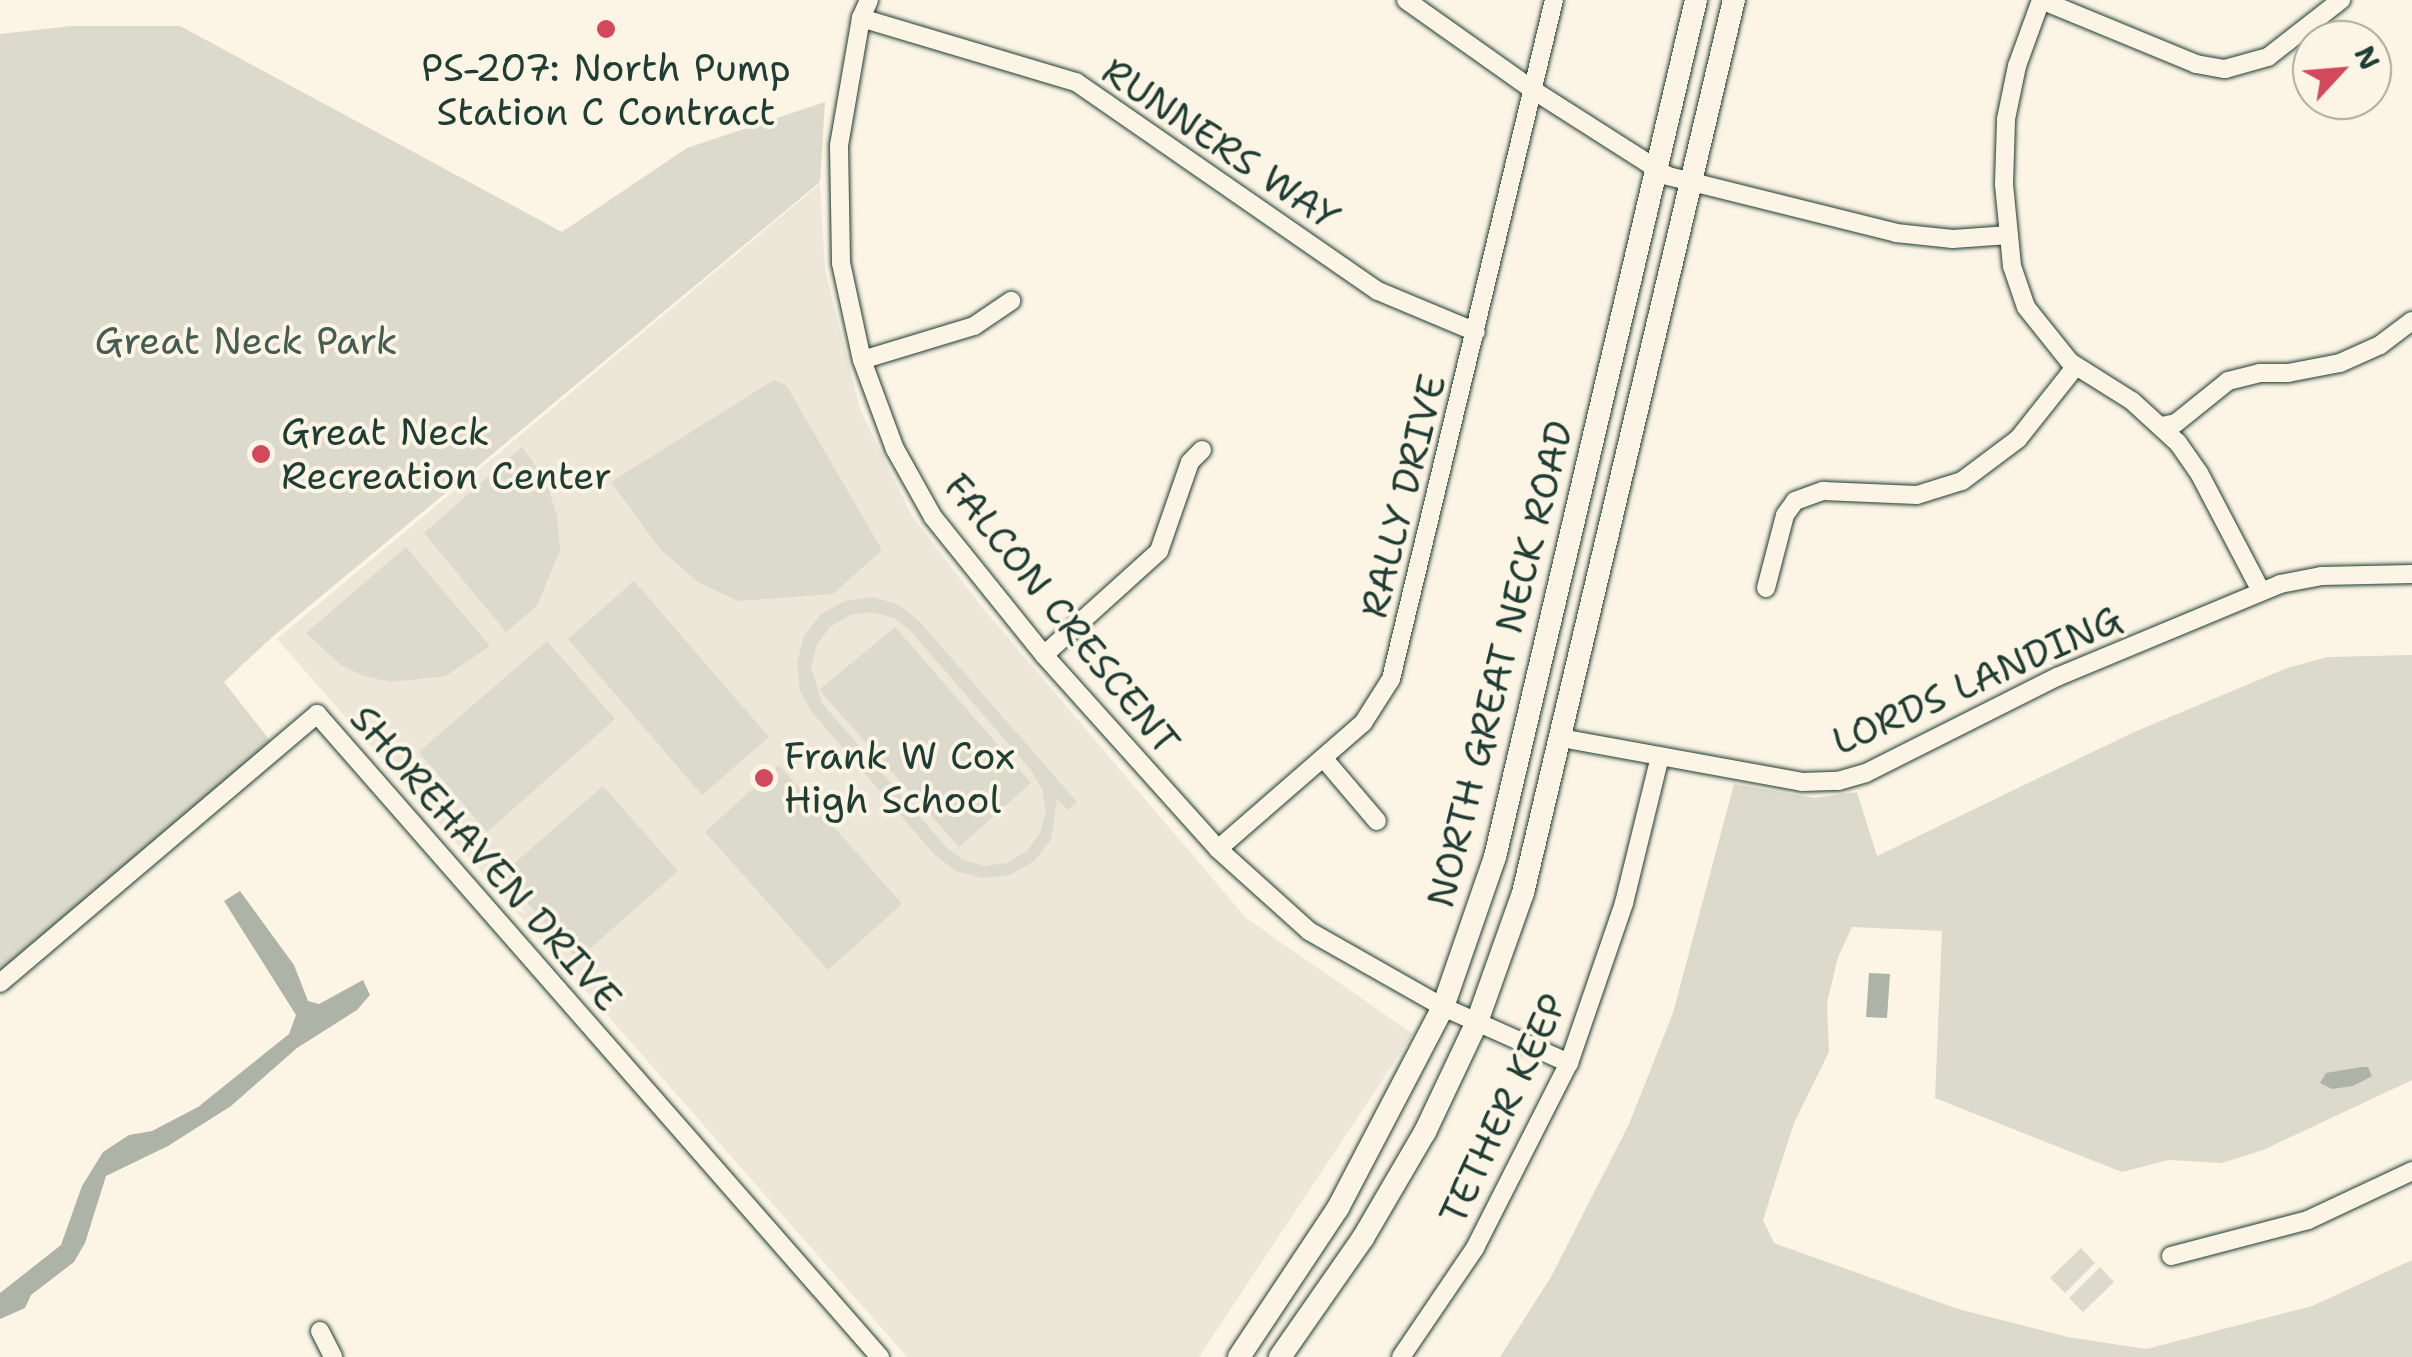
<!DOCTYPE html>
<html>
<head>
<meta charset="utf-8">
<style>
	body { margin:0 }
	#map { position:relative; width:2412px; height:1357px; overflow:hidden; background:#fcf5e5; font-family:"Shantell Sans",sans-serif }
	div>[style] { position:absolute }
	.built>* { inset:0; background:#ece7d8 }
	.green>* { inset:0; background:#dcdacc }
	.water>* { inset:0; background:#aeb3a7 }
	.roads { filter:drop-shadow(0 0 2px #1f3d34) drop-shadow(0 0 2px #1f3d34) }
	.minor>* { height:18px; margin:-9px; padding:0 9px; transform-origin:9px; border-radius:9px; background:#fcf5e5 }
	.major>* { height:22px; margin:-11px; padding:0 11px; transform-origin:11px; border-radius:11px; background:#fcf5e5 }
	.dots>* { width:28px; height:28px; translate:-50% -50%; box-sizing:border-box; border:5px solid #fcf5e5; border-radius:50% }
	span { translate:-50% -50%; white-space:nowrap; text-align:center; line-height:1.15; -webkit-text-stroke:8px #fcf5e5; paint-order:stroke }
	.poi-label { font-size:38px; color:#1f3d34 }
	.left { translate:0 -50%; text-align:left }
	.street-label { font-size:38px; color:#1f3d34 }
	.park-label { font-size:38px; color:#455c52 }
	.north { position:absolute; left:2292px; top:20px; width:100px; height:100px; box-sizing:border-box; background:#fcf5e5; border:2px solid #a4ab9e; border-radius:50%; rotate:64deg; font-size:28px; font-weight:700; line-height:40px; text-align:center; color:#1f3d34 }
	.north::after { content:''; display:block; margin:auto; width:35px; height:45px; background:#d1495b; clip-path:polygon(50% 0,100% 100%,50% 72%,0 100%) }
</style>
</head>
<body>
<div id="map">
	<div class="built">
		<i style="clip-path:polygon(820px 184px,825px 270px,860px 409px,912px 516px,983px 608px,1246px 918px,1413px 1034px,1199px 1357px,907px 1357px,277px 639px)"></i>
	</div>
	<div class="green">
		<i style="clip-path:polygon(71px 26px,180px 26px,562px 232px,687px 148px,825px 102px,820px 182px,272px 637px,224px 682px,272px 743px,0 971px,0 34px)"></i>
		<i style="clip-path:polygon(774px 380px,786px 385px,882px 550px,833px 594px,738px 601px,698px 582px,660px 549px,611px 482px)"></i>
		<i style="clip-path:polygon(522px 447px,546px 481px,557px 516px,560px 550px,537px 606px,506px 632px,424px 533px)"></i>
		<i style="clip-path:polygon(406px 547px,490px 646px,446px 676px,391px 682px,364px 676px,341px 665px,306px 633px)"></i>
		<i style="clip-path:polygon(634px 581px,769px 737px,702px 795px,568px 639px)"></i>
		<i style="clip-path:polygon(evenodd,873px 597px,899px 605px,919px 621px,1077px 802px,1068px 810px,1057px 799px,1051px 840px,1034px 861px,1010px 875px,983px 878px,956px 871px,934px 854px,811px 711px,800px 691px,797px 663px,804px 636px,821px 614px,845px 601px,873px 597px,872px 612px,894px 618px,909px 629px,1031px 770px,1042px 789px,1046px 811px,1040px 833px,1027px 851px,1007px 863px,985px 866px,963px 860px,945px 846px,822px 703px,811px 667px,817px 645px,830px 627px,850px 615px,872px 612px)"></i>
		<i style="clip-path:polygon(895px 627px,1031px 783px,959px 847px,819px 690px)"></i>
		<i style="clip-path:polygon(547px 641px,615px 719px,487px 832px,419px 752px)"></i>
		<i style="clip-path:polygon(2412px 655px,2412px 1080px,2263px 1150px,2222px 1163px,2168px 1160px,2122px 1172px,1935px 1098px,1942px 931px,1852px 927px,1838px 957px,1827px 1003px,1829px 1052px,1794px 1123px,1763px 1220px,1774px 1243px,1958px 1309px,2068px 1337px,2146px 1349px,2312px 1306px,2412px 1260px,2412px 1357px,1500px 1357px,1551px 1277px,1629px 1124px,1673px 1013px,1734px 784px,1814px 798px,1857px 792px,1877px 856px,2132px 733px,2287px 668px,2328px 657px)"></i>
		<i style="clip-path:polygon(779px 765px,902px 904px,828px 970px,705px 832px)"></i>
		<i style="clip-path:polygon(603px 786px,678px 871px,577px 960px,502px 874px)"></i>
		<i style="clip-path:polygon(2081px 1248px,2095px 1263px,2065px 1293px,2050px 1278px)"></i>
		<i style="clip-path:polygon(2100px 1267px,2114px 1282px,2083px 1312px,2069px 1298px)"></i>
	</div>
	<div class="water">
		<i style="clip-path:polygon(240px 891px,294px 965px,308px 1001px,319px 1004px,363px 980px,370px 995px,357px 1010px,297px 1048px,231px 1106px,168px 1146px,106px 1176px,85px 1243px,74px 1262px,31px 1295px,25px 1308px,0 1319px,0 1293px,61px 1245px,82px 1186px,103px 1152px,129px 1135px,152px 1131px,198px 1107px,289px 1034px,296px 1015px,224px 901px)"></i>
		<i style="clip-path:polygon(1869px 973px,1890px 974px,1887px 1018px,1866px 1017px)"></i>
		<i style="clip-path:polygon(2361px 1067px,2368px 1067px,2372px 1076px,2353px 1086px,2332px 1089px,2320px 1083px,2326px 1073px)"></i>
	</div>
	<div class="roads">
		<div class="minor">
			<i style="left:869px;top:0;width:20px;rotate:114deg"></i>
			<i style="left:861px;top:18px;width:130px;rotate:99.8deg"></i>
			<i style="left:839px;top:146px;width:117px;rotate:89deg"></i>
			<i style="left:841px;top:263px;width:99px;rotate:77.8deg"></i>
			<i style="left:862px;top:360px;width:95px;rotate:69.7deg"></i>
			<i style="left:895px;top:449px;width:78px;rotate:60.8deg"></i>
			<i style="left:933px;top:517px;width:177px;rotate:51.2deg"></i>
			<i style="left:1044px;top:655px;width:261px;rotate:48.1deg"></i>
			<i style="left:1218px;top:849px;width:122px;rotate:42deg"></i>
			<i style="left:1309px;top:931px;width:154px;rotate:29.6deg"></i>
			<i style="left:1443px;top:1007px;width:138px;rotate:24deg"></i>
			<i style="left:1406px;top:0;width:156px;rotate:35.3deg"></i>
			<i style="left:1533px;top:90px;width:160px;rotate:32.5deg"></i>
			<i style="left:1668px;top:176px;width:235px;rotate:14deg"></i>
			<i style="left:1896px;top:233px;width:57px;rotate:6deg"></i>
			<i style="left:1953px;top:239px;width:56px;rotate:-4.1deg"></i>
			<i style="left:861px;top:18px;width:224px;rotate:16.6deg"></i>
			<i style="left:1076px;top:82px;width:367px;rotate:34.7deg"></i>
			<i style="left:1378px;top:291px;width:106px;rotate:22.7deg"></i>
			<i style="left:862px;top:360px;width:117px;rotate:-16.9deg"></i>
			<i style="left:974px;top:326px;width:45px;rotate:-34deg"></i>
			<i style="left:2162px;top:426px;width:14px;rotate:-12deg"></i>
			<i style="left:2176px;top:423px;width:67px;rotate:-38.9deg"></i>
			<i style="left:2228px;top:381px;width:32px;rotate:-14deg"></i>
			<i style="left:2259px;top:373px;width:29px"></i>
			<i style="left:2288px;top:373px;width:53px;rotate:-10.9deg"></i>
			<i style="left:2340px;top:363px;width:44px;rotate:-24.2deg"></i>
			<i style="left:2380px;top:345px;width:40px;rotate:-37deg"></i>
			<i style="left:1766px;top:588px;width:75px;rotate:-75.4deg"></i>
			<i style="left:1785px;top:515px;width:17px;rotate:-54deg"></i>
			<i style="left:1795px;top:501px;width:30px;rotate:-20deg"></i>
			<i style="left:1823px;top:491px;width:94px;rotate:2.4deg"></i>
			<i style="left:1917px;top:495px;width:47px;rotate:-17.3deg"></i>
			<i style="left:1962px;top:481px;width:70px;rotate:-36.9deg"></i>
			<i style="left:2018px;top:439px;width:93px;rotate:-51.5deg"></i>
			<i style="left:2261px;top:591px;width:133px;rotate:-117.7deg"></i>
			<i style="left:2199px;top:473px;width:37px;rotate:-125deg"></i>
			<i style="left:2178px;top:443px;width:62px;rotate:-137.6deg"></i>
			<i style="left:2132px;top:401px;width:73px;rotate:-147.8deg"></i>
			<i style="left:2070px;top:362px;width:70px;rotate:-128.7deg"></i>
			<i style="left:2026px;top:307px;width:43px;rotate:-108.9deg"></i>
			<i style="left:2012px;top:266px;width:82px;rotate:-95.6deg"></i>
			<i style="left:2004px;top:184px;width:65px;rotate:-88.2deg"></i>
			<i style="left:2006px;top:119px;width:54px;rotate:-78.3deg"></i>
			<i style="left:2017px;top:66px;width:70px;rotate:-70deg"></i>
			<i style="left:2041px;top:0;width:168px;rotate:22.4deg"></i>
			<i style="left:2196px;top:64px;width:29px;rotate:10deg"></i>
			<i style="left:2225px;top:69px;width:45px;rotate:-15.6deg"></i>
			<i style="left:2268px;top:57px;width:93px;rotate:-38deg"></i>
			<i style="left:1044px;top:655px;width:155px;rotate:-42.1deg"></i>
			<i style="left:1159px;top:551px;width:94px;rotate:-70.8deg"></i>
			<i style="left:1190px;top:462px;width:17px;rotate:-45deg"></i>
			<i style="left:1561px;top:738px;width:245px;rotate:10.3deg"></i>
			<i style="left:1802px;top:782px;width:36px;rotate:-2deg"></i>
			<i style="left:1838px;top:781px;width:29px;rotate:-16deg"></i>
			<i style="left:1866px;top:773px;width:214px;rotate:-26.7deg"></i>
			<i style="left:2057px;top:677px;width:242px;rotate:-22.6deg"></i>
			<i style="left:2280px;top:584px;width:43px;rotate:-10.8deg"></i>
			<i style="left:2322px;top:576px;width:90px;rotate:-1.3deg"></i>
			<i style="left:1325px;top:760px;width:80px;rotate:49.6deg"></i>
			<i style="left:1218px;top:849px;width:192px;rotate:-41deg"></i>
			<i style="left:1363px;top:723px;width:52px;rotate:-57.5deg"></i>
			<i style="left:1391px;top:679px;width:698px;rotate:-76.5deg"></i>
			<i style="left:0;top:983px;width:416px;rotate:-40.3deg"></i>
			<i style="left:317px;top:714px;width:855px;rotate:48.8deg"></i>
			<i style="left:2171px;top:1256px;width:142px;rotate:-14.7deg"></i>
			<i style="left:2308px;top:1220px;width:115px;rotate:-25.2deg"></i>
			<i style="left:320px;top:1331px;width:29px;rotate:63deg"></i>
			<i style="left:1401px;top:1357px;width:132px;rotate:-55.8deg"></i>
			<i style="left:1475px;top:1248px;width:208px;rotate:-63.1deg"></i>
			<i style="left:1569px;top:1063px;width:169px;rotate:-71deg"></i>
			<i style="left:1624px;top:903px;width:151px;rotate:-76.2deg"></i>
		</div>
		<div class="major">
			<i style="left:1239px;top:1357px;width:179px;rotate:-56.4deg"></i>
			<i style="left:1338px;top:1208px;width:227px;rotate:-62.4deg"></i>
			<i style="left:1443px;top:1007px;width:159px;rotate:-70.9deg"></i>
			<i style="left:1495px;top:857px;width:880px;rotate:-76.8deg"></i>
			<i style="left:1280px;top:1357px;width:145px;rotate:-55.1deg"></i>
			<i style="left:1363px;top:1238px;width:123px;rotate:-59.7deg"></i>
			<i style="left:1425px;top:1132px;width:122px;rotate:-64.7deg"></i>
			<i style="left:1477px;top:1022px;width:137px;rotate:-70.4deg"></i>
			<i style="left:1523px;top:893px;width:918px;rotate:-76.71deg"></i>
		</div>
	</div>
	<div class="dots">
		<i style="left:606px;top:29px;background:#d1495b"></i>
		<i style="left:261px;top:454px;background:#d1495b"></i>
		<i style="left:764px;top:778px;background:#d1495b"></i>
	</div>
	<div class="poi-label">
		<span style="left:606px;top:90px">PS-207: North Pump<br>Station C Contract</span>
		<span class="left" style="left:281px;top:454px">Great Neck<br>Recreation Center</span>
		<span class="left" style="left:784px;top:778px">Frank W Cox<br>High School</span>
	</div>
	<div class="street-label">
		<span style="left:1221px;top:144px;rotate:34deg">RUNNERS WAY</span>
		<span style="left:1403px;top:496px;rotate:-76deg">RALLY DRIVE</span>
		<span style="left:1062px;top:614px;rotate:51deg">FALCON CRESCENT</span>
		<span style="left:1500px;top:664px;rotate:-76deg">NORTH GREAT NECK ROAD</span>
		<span style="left:1977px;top:680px;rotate:-24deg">LORDS LANDING</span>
		<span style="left:486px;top:858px;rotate:49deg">SHOREHAVEN DRIVE</span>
		<span style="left:1503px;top:1109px;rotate:-65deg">TETHER KEEP</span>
	</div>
	<div class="park-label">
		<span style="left:246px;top:341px">Great Neck Park</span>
	</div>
	<div class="north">N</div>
</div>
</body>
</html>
